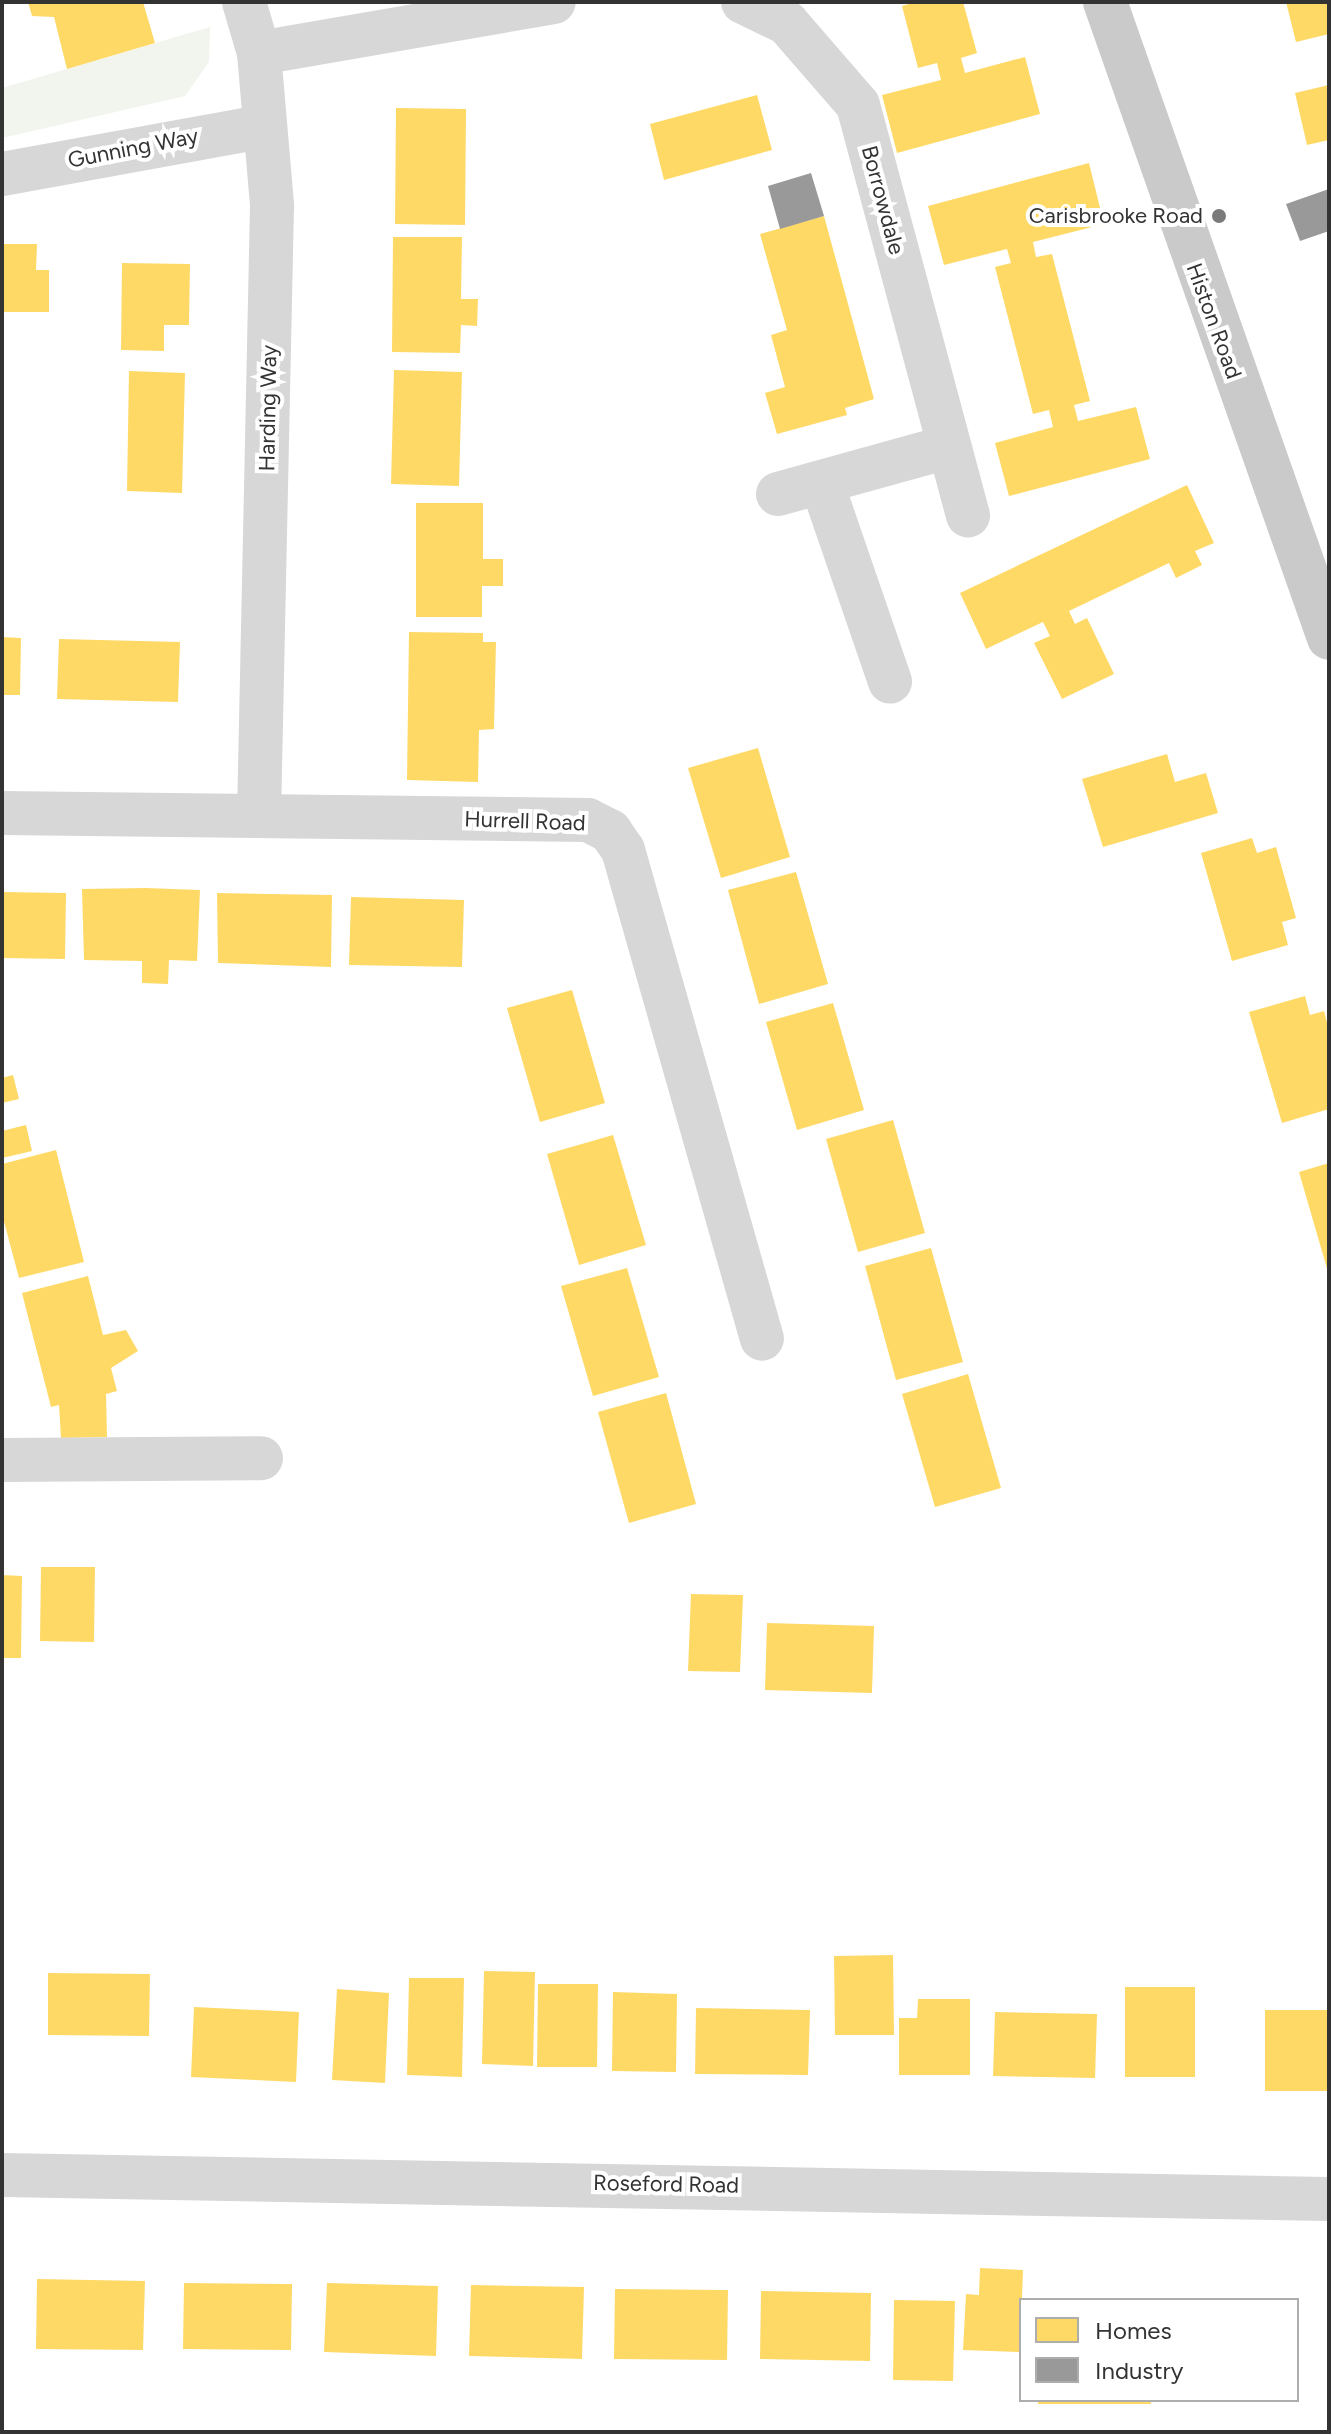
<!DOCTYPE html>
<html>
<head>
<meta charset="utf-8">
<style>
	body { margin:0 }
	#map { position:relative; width:1331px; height:2434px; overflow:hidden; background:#fff; font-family:Figtree,sans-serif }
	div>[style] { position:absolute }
	.green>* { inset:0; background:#f1f5ed }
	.homes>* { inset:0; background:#ffd966 }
	.industry>* { inset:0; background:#999 }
	.minor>* { height:44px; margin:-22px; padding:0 22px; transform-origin:22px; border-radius:22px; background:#d7d7d7 }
	.major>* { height:44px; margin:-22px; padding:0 22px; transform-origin:22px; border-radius:22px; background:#cacaca }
	.dots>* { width:22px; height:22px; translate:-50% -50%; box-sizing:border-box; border:4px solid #fff; border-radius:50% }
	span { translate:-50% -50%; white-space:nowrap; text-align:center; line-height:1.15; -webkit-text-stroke:8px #fff; paint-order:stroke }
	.street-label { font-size:22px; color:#333 }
	.poi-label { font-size:22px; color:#333 }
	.right { translate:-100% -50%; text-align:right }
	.frame { position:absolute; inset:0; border:4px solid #333; pointer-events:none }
	.legend { position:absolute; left:1019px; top:2298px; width:280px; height:104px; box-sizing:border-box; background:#fff; border:2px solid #adadad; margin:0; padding:10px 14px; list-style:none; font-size:24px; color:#333 }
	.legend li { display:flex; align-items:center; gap:16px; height:40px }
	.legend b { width:40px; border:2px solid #adadad }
</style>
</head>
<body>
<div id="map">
	<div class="green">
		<i style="clip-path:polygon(210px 27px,209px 62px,185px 96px,2px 138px,2px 88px)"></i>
	</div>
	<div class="homes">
		<i style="clip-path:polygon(28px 2px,143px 2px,155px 43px,67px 69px,54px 17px,32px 16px)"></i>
		<i style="clip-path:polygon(916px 2px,963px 2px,977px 53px,961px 58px,965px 73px,1025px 57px,1040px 114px,897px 153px,882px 95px,941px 80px,937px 63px,918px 68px,902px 6px)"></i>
		<i style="clip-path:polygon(1286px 2px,1329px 2px,1329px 34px,1296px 42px)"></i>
		<i style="clip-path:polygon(1329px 85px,1329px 140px,1307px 145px,1295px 93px)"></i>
		<i style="clip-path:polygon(757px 95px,772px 150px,664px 180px,650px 124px)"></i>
		<i style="clip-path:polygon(396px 108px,466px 109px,465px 225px,395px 224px)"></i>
		<i style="clip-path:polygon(1089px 163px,1104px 224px,1033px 242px,1036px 257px,1052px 254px,1090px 401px,1074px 405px,1078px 421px,1136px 407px,1150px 459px,1009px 496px,995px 443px,1053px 427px,1049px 410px,1033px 414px,995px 267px,1011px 263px,1007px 249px,944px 265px,928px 206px)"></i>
		<i style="clip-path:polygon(824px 216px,874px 399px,845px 408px,847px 415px,777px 434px,765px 393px,785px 387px,771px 335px,787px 330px,760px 234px)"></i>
		<i style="clip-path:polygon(393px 237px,462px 237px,461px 299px,478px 299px,477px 326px,461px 325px,460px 353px,392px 352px)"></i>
		<i style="clip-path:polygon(2px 244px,37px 244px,36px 270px,49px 270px,49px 312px,2px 312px)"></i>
		<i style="clip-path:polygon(122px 263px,190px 264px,189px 325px,164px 325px,164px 351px,121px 350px)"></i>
		<i style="clip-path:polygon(394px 370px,462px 372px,459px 486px,391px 484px)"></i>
		<i style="clip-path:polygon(129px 371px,185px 373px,182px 493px,127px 491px)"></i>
		<i style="clip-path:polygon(1187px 485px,1214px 543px,1195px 551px,1202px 565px,1176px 578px,1169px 563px,1069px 611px,1075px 624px,1087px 618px,1114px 674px,1062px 699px,1034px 643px,1050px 636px,1043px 622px,986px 649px,960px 593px)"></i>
		<i style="clip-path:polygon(416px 503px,483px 503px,483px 559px,503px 559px,503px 586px,482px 586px,482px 617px,416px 617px)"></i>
		<i style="clip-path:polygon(409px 632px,483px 633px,483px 642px,496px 642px,494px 729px,479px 730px,478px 782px,407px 780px)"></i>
		<i style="clip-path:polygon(2px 637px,21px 638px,20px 695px,2px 695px)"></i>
		<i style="clip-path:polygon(59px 639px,180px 642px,178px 702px,57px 699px)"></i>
		<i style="clip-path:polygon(758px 748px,790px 857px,721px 878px,688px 768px)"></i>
		<i style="clip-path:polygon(1167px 754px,1175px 782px,1206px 773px,1218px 813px,1103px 847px,1082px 779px)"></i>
		<i style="clip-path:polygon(1252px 838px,1257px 853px,1276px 847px,1296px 918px,1282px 922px,1288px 945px,1232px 961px,1201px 853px)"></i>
		<i style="clip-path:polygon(796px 872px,828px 984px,759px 1004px,728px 890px)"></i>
		<i style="clip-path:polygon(145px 888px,200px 890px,197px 961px,169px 960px,168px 984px,142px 983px,142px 961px,84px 960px,82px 889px)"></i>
		<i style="clip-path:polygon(2px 892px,66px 893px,65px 959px,2px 958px)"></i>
		<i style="clip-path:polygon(217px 893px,332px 895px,331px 967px,218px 963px)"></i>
		<i style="clip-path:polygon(351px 897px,464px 900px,462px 967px,349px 965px)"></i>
		<i style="clip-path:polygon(572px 990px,605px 1103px,540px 1122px,507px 1008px)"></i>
		<i style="clip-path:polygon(1305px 996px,1310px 1015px,1324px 1011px,1329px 1030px,1329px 1109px,1282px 1123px,1249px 1012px)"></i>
		<i style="clip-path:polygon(833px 1003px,864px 1110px,797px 1130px,766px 1022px)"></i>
		<i style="clip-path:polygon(13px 1075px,19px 1099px,2px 1103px,2px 1078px)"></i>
		<i style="clip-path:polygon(893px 1120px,925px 1233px,858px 1252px,826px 1139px)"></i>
		<i style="clip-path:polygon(26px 1125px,32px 1151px,2px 1158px,2px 1131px)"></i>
		<i style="clip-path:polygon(613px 1135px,646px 1245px,579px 1265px,547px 1154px)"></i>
		<i style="clip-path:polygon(56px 1150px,84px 1262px,19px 1278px,2px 1214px,2px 1164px)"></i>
		<i style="clip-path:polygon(1329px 1163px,1329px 1272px,1328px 1272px,1299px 1172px)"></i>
		<i style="clip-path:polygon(931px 1248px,963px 1362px,896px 1380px,865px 1266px)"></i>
		<i style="clip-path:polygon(627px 1268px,659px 1377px,593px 1396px,561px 1286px)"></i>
		<i style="clip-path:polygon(88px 1276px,103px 1335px,126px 1330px,138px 1351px,111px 1368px,117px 1391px,106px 1394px,107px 1437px,61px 1438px,59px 1405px,51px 1407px,22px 1293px)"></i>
		<i style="clip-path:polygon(968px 1374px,1001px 1488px,935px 1507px,902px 1394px)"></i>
		<i style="clip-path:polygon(666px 1393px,696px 1504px,629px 1523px,598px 1412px)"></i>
		<i style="clip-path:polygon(41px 1567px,95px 1567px,94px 1642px,40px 1641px)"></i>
		<i style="clip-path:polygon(2px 1575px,22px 1576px,21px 1658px,2px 1658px)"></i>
		<i style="clip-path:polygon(691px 1594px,743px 1595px,740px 1672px,688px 1671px)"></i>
		<i style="clip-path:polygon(767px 1623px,874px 1626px,872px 1693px,765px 1690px)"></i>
		<i style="clip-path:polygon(893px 1955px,894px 2035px,835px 2035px,834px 1956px)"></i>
		<i style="clip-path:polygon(484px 1971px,535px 1972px,533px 2066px,482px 2064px)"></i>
		<i style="clip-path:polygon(48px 1973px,150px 1974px,149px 2036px,48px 2035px)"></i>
		<i style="clip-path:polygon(409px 1978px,464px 1978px,462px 2077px,407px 2075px)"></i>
		<i style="clip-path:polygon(538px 1984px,598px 1984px,597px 2067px,537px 2067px)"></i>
		<i style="clip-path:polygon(1125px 1987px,1195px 1987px,1195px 2077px,1125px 2077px)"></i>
		<i style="clip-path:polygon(337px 1989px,389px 1993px,385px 2083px,332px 2080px)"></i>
		<i style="clip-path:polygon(613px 1992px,677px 1994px,676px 2072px,612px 2071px)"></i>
		<i style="clip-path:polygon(918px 1999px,970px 1999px,970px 2075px,899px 2075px,899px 2018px,917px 2018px)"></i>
		<i style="clip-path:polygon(194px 2007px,299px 2012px,296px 2082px,191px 2077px)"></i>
		<i style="clip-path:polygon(696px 2008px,810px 2010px,808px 2075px,695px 2074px)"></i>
		<i style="clip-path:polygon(1265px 2010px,1329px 2010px,1329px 2091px,1265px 2091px)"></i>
		<i style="clip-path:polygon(995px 2012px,1097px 2014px,1095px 2078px,993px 2076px)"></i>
		<i style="clip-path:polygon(980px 2268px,1023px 2270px,1020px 2352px,963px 2350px,966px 2294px,979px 2295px)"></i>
		<i style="clip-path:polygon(37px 2279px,145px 2281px,143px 2350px,36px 2349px)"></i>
		<i style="clip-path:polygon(184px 2283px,292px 2284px,291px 2350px,183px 2349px)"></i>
		<i style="clip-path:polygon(327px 2283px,438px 2286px,436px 2356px,324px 2352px)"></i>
		<i style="clip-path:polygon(471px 2285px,584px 2287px,582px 2359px,469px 2356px)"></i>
		<i style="clip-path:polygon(615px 2289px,728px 2290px,727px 2360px,614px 2359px)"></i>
		<i style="clip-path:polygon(761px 2291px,871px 2293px,870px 2361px,760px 2359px)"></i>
		<i style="clip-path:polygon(894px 2300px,955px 2301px,953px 2381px,893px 2380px)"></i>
		<i style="clip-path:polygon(1038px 2400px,1151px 2400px,1151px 2404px,1038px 2404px)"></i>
	</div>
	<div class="industry">
		<i style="clip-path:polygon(811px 173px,824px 216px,780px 229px,768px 186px)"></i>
		<i style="clip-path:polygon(1329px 189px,1329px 231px,1300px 241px,1286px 204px)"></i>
	</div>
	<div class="minor">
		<i style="left:244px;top:2px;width:53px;rotate:73.6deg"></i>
		<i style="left:259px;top:53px;width:154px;rotate:85.1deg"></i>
		<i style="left:272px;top:206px;width:610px;rotate:91.22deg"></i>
		<i style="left:743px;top:2px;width:49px;rotate:25.5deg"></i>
		<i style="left:787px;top:23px;width:108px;rotate:49.1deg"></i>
		<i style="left:858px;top:105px;width:425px;rotate:75deg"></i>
		<i style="left:259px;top:53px;width:299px;rotate:-9.8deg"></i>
		<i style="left:2px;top:174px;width:267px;rotate:-10.3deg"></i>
		<i style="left:822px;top:484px;width:209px;rotate:71deg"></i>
		<i style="left:778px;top:494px;width:175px;rotate:-15.5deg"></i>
		<i style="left:2px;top:813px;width:586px;rotate:0.68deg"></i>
		<i style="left:588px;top:820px;width:25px;rotate:27deg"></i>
		<i style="left:610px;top:831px;width:23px;rotate:56deg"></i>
		<i style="left:623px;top:850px;width:508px;rotate:74.13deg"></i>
		<i style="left:2px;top:1460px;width:259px;rotate:-0.4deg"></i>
		<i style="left:2px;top:2175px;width:1327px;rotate:1.04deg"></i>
	</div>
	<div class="major">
		<i style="left:1105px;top:2px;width:674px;rotate:70.6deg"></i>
	</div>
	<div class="dots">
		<i style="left:1219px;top:216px;background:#7a7a7a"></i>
	</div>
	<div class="street-label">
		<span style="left:133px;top:148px;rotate:-11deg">Gunning Way</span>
		<span style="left:883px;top:200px;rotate:75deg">Borrowdale</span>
		<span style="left:1214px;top:321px;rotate:70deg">Histon Road</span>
		<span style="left:268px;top:408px;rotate:-89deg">Harding Way</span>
		<span style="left:525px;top:821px;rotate:2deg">Hurrell Road</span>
		<span style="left:666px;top:2184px;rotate:1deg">Roseford Road</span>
	</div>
	<div class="poi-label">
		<span class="right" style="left:1203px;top:216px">Carisbrooke Road</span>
	</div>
	<div class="frame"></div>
	<ul class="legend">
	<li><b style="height:22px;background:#ffd966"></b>Homes</li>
	<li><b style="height:22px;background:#999"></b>Industry</li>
	</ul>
</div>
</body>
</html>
